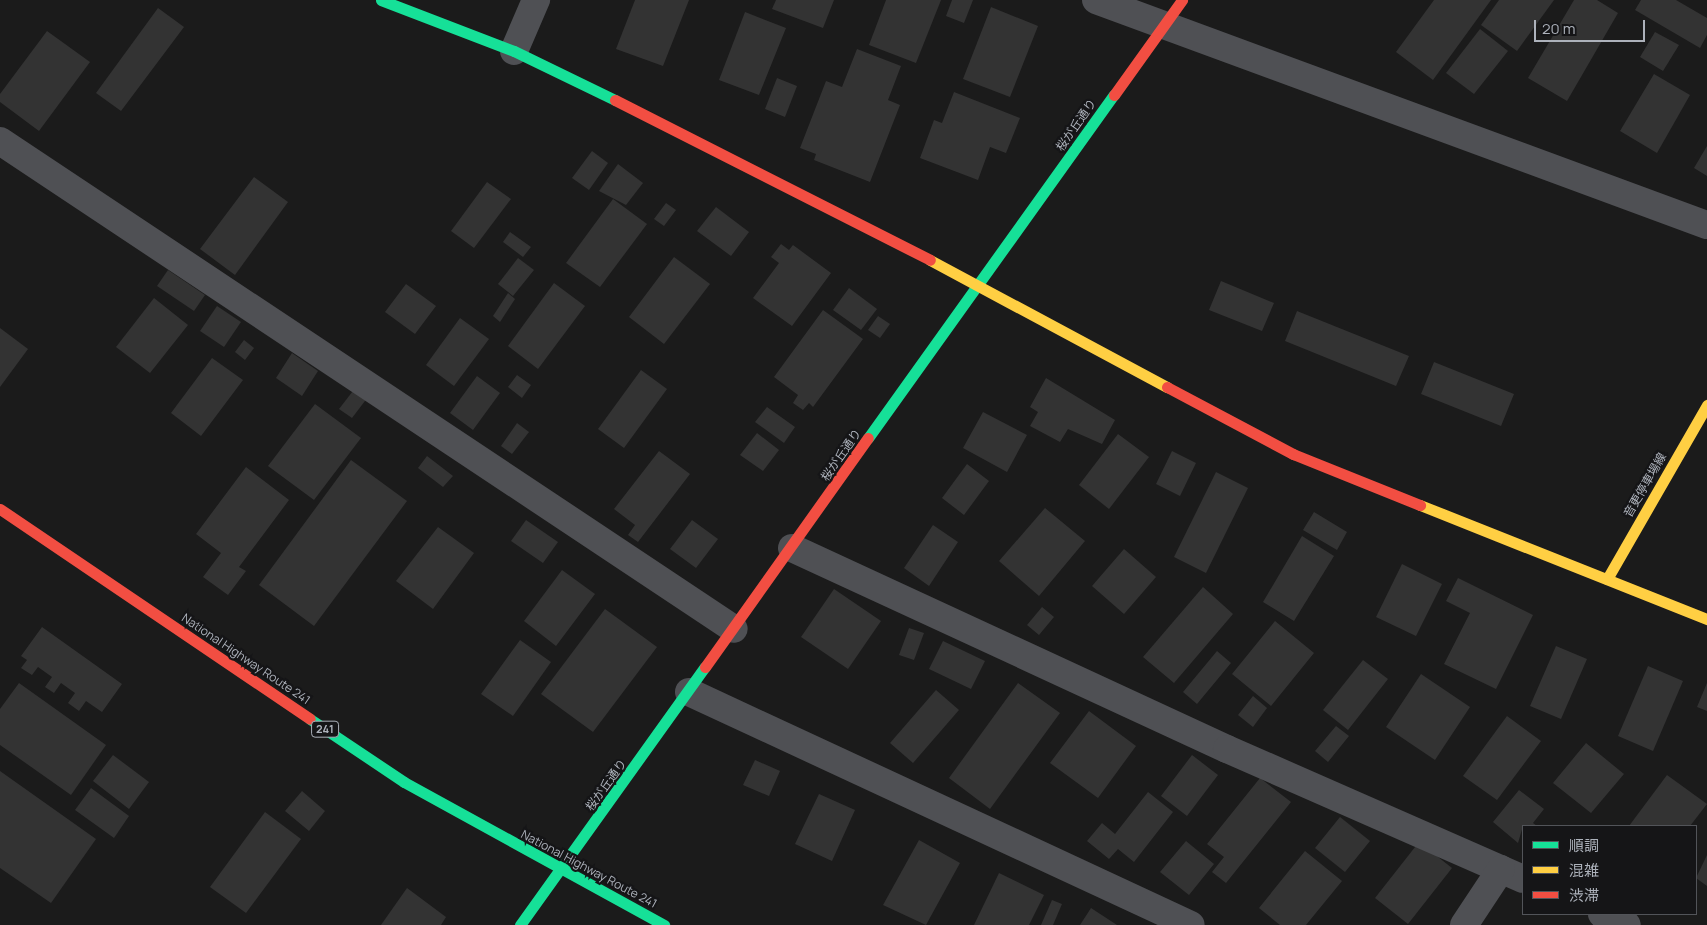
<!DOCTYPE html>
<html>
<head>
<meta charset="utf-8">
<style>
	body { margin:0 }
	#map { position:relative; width:1707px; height:925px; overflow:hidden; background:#1b1b1b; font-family:Manrope,"Noto Sans JP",sans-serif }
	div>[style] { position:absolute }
	.building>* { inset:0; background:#333 }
	.street>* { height:28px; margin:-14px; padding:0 14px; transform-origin:14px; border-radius:14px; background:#4f5054 }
	.fast>* { height:11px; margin:-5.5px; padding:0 5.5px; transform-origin:5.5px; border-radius:5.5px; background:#16e098 }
	.slow>* { height:11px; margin:-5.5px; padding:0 5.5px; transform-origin:5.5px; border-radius:5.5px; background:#ffcf43 }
	.jam>* { height:11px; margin:-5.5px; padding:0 5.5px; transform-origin:5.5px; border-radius:5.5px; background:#f24e42 }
	span { translate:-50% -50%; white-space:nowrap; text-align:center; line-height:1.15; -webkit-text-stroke:4.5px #151517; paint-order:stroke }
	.shield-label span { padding:1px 4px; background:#151517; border:1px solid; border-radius:4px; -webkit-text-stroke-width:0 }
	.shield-label { font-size:11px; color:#adb2bb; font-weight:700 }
	.street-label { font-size:12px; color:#adb2bb }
	.legend { position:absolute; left:1522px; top:825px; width:175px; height:90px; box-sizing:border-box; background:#151517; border:1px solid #525459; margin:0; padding:6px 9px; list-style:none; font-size:15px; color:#adb2bb }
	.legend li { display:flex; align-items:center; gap:10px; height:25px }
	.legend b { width:25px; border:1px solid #525459 }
	.scale { position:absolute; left:1534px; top:20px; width:111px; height:22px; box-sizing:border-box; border:2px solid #adb2bb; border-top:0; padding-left:6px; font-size:15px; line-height:18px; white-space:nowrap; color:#adb2bb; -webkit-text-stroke:4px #151517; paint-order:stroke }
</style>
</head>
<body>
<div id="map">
	<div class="building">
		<i style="clip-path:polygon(635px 0,689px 0,663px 66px,616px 49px)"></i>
		<i style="clip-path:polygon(776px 0,834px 0,823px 28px,772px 9px)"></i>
		<i style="clip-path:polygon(886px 0,941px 0,916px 63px,869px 45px)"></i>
		<i style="clip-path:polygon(952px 0,973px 0,964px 23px,946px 16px)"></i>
		<i style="clip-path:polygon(1434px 0,1491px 0,1433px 80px,1396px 52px)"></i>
		<i style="clip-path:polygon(1499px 0,1554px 0,1517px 51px,1481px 25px)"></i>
		<i style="clip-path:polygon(1574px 0,1597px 0,1618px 13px,1567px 101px,1528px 78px)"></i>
		<i style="clip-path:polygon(1641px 0,1676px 0,1707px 18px,1707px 35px,1700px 48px,1635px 10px)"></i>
		<i style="clip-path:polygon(991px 7px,1038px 26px,1010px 97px,963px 79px)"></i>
		<i style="clip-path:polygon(158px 8px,184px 27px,121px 111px,96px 93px)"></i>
		<i style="clip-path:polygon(745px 12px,786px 28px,759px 95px,719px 80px)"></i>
		<i style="clip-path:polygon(1480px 29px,1508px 51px,1474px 94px,1446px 73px)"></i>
		<i style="clip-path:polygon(47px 31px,90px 62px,39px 131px,0 102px,0 94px)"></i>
		<i style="clip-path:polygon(1655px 32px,1679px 45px,1663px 71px,1640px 57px)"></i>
		<i style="clip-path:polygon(857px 49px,901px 66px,888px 100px,900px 105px,870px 182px,814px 160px,816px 154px,800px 148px,826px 81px,842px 87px)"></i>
		<i style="clip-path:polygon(1654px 74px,1690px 95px,1657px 153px,1620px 131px)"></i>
		<i style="clip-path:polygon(777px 78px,797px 86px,785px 117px,765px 109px)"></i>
		<i style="clip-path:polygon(954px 92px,1020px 118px,1006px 153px,990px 147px,978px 180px,920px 158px,934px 120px,942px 123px)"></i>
		<i style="clip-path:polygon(1707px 146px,1707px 176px,1694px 168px)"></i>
		<i style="clip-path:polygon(592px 151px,608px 163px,589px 190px,572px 178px)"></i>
		<i style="clip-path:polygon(618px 164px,643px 183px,626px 205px,599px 191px)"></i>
		<i style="clip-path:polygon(254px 177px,288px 202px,235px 275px,200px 249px)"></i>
		<i style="clip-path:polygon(487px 182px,511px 199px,474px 248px,451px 231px)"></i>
		<i style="clip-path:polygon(613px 199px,647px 224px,600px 287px,566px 263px)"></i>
		<i style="clip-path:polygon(666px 203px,676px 210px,664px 226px,654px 219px)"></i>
		<i style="clip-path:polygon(716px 207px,749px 232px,731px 256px,697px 231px)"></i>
		<i style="clip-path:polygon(510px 232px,531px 247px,523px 257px,503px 242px)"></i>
		<i style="clip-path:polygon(781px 244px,789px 250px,793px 245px,831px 273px,792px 326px,753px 298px,779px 263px,771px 257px)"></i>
		<i style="clip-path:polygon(674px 257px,710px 284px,664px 344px,629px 317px)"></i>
		<i style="clip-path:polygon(518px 258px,534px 270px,513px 296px,498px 284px)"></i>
		<i style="clip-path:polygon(168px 270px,205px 295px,194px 311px,157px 286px)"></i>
		<i style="clip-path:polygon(1221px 281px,1274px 303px,1262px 331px,1209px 310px)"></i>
		<i style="clip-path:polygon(554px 283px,585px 306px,538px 369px,508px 346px)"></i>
		<i style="clip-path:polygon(406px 284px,436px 306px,415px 334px,385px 312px)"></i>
		<i style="clip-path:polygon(849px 288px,877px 309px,861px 330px,833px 310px)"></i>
		<i style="clip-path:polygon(508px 293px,515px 299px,500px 322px,493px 316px)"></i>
		<i style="clip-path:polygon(154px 298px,188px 325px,150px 373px,116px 347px)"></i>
		<i style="clip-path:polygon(217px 306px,241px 322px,224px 347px,200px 331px)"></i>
		<i style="clip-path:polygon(823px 310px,863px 339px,813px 407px,809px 403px,803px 410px,793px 403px,798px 395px,774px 377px)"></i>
		<i style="clip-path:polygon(1297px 311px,1409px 356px,1396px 386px,1285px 341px)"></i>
		<i style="clip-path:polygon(878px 316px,890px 324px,880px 338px,868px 330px)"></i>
		<i style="clip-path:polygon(460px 318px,489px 339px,454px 386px,426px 365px)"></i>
		<i style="clip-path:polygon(0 328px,28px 349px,0 387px)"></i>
		<i style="clip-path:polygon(244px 340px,254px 348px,245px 360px,235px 352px)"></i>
		<i style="clip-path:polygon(292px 353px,318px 371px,302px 396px,276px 378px)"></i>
		<i style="clip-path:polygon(212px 358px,243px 380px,201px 436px,171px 413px)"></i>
		<i style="clip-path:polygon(1434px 362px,1514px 394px,1501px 426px,1421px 394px)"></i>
		<i style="clip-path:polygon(641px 370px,667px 389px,624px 448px,598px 429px)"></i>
		<i style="clip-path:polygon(517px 375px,531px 385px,522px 398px,508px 387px)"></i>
		<i style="clip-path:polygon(477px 376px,500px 393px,473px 430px,450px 413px)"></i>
		<i style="clip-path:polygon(1046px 378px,1115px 420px,1102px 444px,1068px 429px,1060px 442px,1030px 426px,1038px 412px,1030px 407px)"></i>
		<i style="clip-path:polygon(356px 387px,368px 397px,352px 418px,339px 409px)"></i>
		<i style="clip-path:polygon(315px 404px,361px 438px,314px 500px,268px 466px)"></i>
		<i style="clip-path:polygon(767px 407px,795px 427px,784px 443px,755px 422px)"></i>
		<i style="clip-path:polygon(983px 412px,1027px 435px,1007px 472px,963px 448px)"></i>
		<i style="clip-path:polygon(517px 423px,529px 432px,512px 454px,501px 446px)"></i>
		<i style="clip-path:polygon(757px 433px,779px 450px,763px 471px,740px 455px)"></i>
		<i style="clip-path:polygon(1118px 434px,1149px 457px,1109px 509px,1079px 485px)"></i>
		<i style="clip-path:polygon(659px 451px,690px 474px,638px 542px,628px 535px,635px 525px,614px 509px)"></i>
		<i style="clip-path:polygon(1172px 451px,1196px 463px,1180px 496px,1156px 484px)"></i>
		<i style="clip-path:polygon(427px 456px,453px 476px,443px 487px,418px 468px)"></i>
		<i style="clip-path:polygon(351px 460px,407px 501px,314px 626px,259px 585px)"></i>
		<i style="clip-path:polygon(967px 464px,989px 481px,964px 515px,942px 498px)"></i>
		<i style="clip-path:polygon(246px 467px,289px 500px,239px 567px,246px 571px,228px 595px,203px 577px,221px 553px,196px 534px)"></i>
		<i style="clip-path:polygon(1216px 472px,1248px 488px,1206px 573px,1174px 557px)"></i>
		<i style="clip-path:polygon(1045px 508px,1085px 541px,1039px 596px,999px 561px)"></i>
		<i style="clip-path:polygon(1314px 512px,1347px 532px,1337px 550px,1303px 530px)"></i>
		<i style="clip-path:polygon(526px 520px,558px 542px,543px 563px,511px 541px)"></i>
		<i style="clip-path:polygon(692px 520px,718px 539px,696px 568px,670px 549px)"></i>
		<i style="clip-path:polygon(933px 525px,958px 542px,929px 586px,904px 568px)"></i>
		<i style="clip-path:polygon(438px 527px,474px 553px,433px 609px,396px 581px)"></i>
		<i style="clip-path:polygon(1302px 536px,1334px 556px,1294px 621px,1263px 602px)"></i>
		<i style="clip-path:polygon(1124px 549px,1156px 577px,1124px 614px,1092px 586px)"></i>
		<i style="clip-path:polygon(1402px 564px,1442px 584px,1416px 636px,1376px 617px)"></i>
		<i style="clip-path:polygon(562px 570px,595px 594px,556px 646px,524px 621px)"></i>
		<i style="clip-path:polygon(1458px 578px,1533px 615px,1496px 689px,1444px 664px,1470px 613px,1446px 601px)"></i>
		<i style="clip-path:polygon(1203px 587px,1233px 614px,1174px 683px,1143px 657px)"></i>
		<i style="clip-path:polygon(834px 589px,881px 621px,848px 669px,801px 637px)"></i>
		<i style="clip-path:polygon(1042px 607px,1054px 617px,1039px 635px,1027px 625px)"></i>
		<i style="clip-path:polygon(605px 609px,657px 647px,593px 732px,541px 694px)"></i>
		<i style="clip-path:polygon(1275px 621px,1314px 653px,1271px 706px,1232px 674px)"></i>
		<i style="clip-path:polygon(42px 627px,122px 684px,102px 712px,86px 701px,79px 711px,68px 703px,75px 693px,61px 683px,54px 693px,45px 687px,52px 677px,38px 667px,32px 675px,21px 668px,27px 660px,21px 656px)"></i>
		<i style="clip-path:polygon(909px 628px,924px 633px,914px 660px,899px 655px)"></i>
		<i style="clip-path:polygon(520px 640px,551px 662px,513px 716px,481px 694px)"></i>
		<i style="clip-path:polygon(943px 641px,985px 661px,971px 689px,929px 669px)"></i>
		<i style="clip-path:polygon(1556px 646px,1587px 659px,1561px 719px,1530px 706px)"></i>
		<i style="clip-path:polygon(1217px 651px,1231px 663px,1197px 704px,1183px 692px)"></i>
		<i style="clip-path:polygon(1363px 660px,1388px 679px,1348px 730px,1323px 710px)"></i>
		<i style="clip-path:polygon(1648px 666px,1683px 681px,1653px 751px,1618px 736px)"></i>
		<i style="clip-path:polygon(1421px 674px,1470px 707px,1435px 760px,1386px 727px)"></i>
		<i style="clip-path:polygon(19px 683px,106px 745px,71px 795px,0 745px,0 709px)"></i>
		<i style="clip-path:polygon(1018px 683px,1060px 713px,990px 809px,949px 778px)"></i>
		<i style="clip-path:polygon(1707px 683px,1707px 711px,1697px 707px)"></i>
		<i style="clip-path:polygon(936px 690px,959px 710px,913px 763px,890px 743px)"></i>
		<i style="clip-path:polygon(1253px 696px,1267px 708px,1253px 727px,1238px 715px)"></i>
		<i style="clip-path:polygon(1089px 711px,1136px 746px,1098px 798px,1050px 763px)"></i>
		<i style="clip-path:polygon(1507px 716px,1541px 741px,1497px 800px,1463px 776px)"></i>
		<i style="clip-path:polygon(1336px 726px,1349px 736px,1328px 762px,1315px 751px)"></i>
		<i style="clip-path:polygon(1586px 743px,1624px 774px,1591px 813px,1553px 783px)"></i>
		<i style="clip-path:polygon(113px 755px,149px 782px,129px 809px,93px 781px)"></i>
		<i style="clip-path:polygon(1192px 755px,1218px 775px,1187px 816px,1161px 796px)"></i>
		<i style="clip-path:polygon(755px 760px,780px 771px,769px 796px,743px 785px)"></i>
		<i style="clip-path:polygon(0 771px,96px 839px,51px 903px,0 868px)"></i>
		<i style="clip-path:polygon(1667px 775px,1707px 804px,1690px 826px,1629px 826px)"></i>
		<i style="clip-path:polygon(1260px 778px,1291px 802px,1226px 883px,1212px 872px,1224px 857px,1207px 844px)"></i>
		<i style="clip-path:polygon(91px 788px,129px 816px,114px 838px,75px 810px)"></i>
		<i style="clip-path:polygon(1519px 790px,1544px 809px,1533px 823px,1537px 826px,1523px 826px,1518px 843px,1493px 822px)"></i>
		<i style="clip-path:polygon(302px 791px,325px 811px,309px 831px,285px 811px)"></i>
		<i style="clip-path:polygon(1148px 792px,1173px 812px,1134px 862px,1118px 849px,1109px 859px,1087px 841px,1102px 823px,1115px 834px)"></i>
		<i style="clip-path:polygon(819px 794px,855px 810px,832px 861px,795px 844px)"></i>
		<i style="clip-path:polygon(265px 812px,301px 839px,246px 913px,210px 887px)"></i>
		<i style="clip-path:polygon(1340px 817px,1370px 841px,1345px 872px,1315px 848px)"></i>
		<i style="clip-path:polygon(919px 840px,960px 863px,926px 925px,883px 905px)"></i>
		<i style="clip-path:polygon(1186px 841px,1214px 864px,1189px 895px,1160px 872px)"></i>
		<i style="clip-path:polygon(1419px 842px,1452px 868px,1408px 924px,1375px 898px)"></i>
		<i style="clip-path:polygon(1305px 851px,1342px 881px,1306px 925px,1280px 925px,1259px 908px)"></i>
		<i style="clip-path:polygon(1707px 855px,1707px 886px,1696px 878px)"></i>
		<i style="clip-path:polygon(999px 873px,1044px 895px,1029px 925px,974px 925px)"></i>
		<i style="clip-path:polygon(407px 888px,446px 917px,441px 925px,381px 925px)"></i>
		<i style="clip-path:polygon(1052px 900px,1062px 904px,1053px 925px,1041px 925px)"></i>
		<i style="clip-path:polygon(1091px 908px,1117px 925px,1080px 925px)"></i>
	</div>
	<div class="street">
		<i style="left:1096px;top:0;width:651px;rotate:20.22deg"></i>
		<i style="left:514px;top:51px;width:56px;rotate:-66.7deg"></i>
		<i style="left:0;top:141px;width:881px;rotate:33.62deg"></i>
		<i style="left:792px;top:548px;width:479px;rotate:24.8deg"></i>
		<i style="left:1227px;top:749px;width:323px;rotate:23.7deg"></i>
		<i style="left:689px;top:692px;width:553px;rotate:24.9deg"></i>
		<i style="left:1602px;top:914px;width:27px;rotate:24deg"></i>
		<i style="left:1464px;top:925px;width:67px;rotate:-56.5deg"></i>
	</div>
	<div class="fast">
		<i style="left:381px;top:0;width:142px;rotate:21deg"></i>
		<i style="left:514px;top:51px;width:112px;rotate:25.9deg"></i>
		<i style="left:868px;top:438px;width:422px;rotate:-54.4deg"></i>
		<i style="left:310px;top:719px;width:113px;rotate:33.8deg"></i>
		<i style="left:404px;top:782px;width:297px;rotate:28.8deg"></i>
		<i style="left:520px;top:925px;width:317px;rotate:-54.4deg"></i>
	</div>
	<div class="slow">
		<i style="left:930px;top:260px;width:269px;rotate:28.2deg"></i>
		<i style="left:1420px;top:505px;width:309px;rotate:21.7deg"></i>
		<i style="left:1607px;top:579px;width:201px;rotate:-60.1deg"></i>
	</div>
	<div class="jam">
		<i style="left:1114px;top:95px;width:117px;rotate:-54.4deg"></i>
		<i style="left:615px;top:100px;width:353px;rotate:26.9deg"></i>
		<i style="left:1167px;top:387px;width:143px;rotate:28deg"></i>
		<i style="left:1293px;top:454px;width:137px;rotate:21.9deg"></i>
		<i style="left:0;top:509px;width:374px;rotate:34.1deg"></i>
		<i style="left:705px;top:667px;width:281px;rotate:-54.6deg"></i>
	</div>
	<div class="shield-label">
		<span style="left:325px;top:729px">241</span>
	</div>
	<div class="street-label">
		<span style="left:1076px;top:125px;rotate:-55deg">桜が丘通り</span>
		<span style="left:841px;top:455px;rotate:-55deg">桜が丘通り</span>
		<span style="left:1645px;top:485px;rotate:-60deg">音更停車場線</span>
		<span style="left:246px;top:659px;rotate:34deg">National Highway Route 241</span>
		<span style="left:606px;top:785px;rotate:-54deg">桜が丘通り</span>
		<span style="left:589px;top:869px;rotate:28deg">National Highway Route 241</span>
	</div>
	<ul class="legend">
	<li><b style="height:6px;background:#16e098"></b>順調</li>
	<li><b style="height:6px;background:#ffcf43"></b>混雑</li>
	<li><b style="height:6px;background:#f24e42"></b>渋滞</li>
	</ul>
	<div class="scale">20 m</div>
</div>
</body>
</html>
